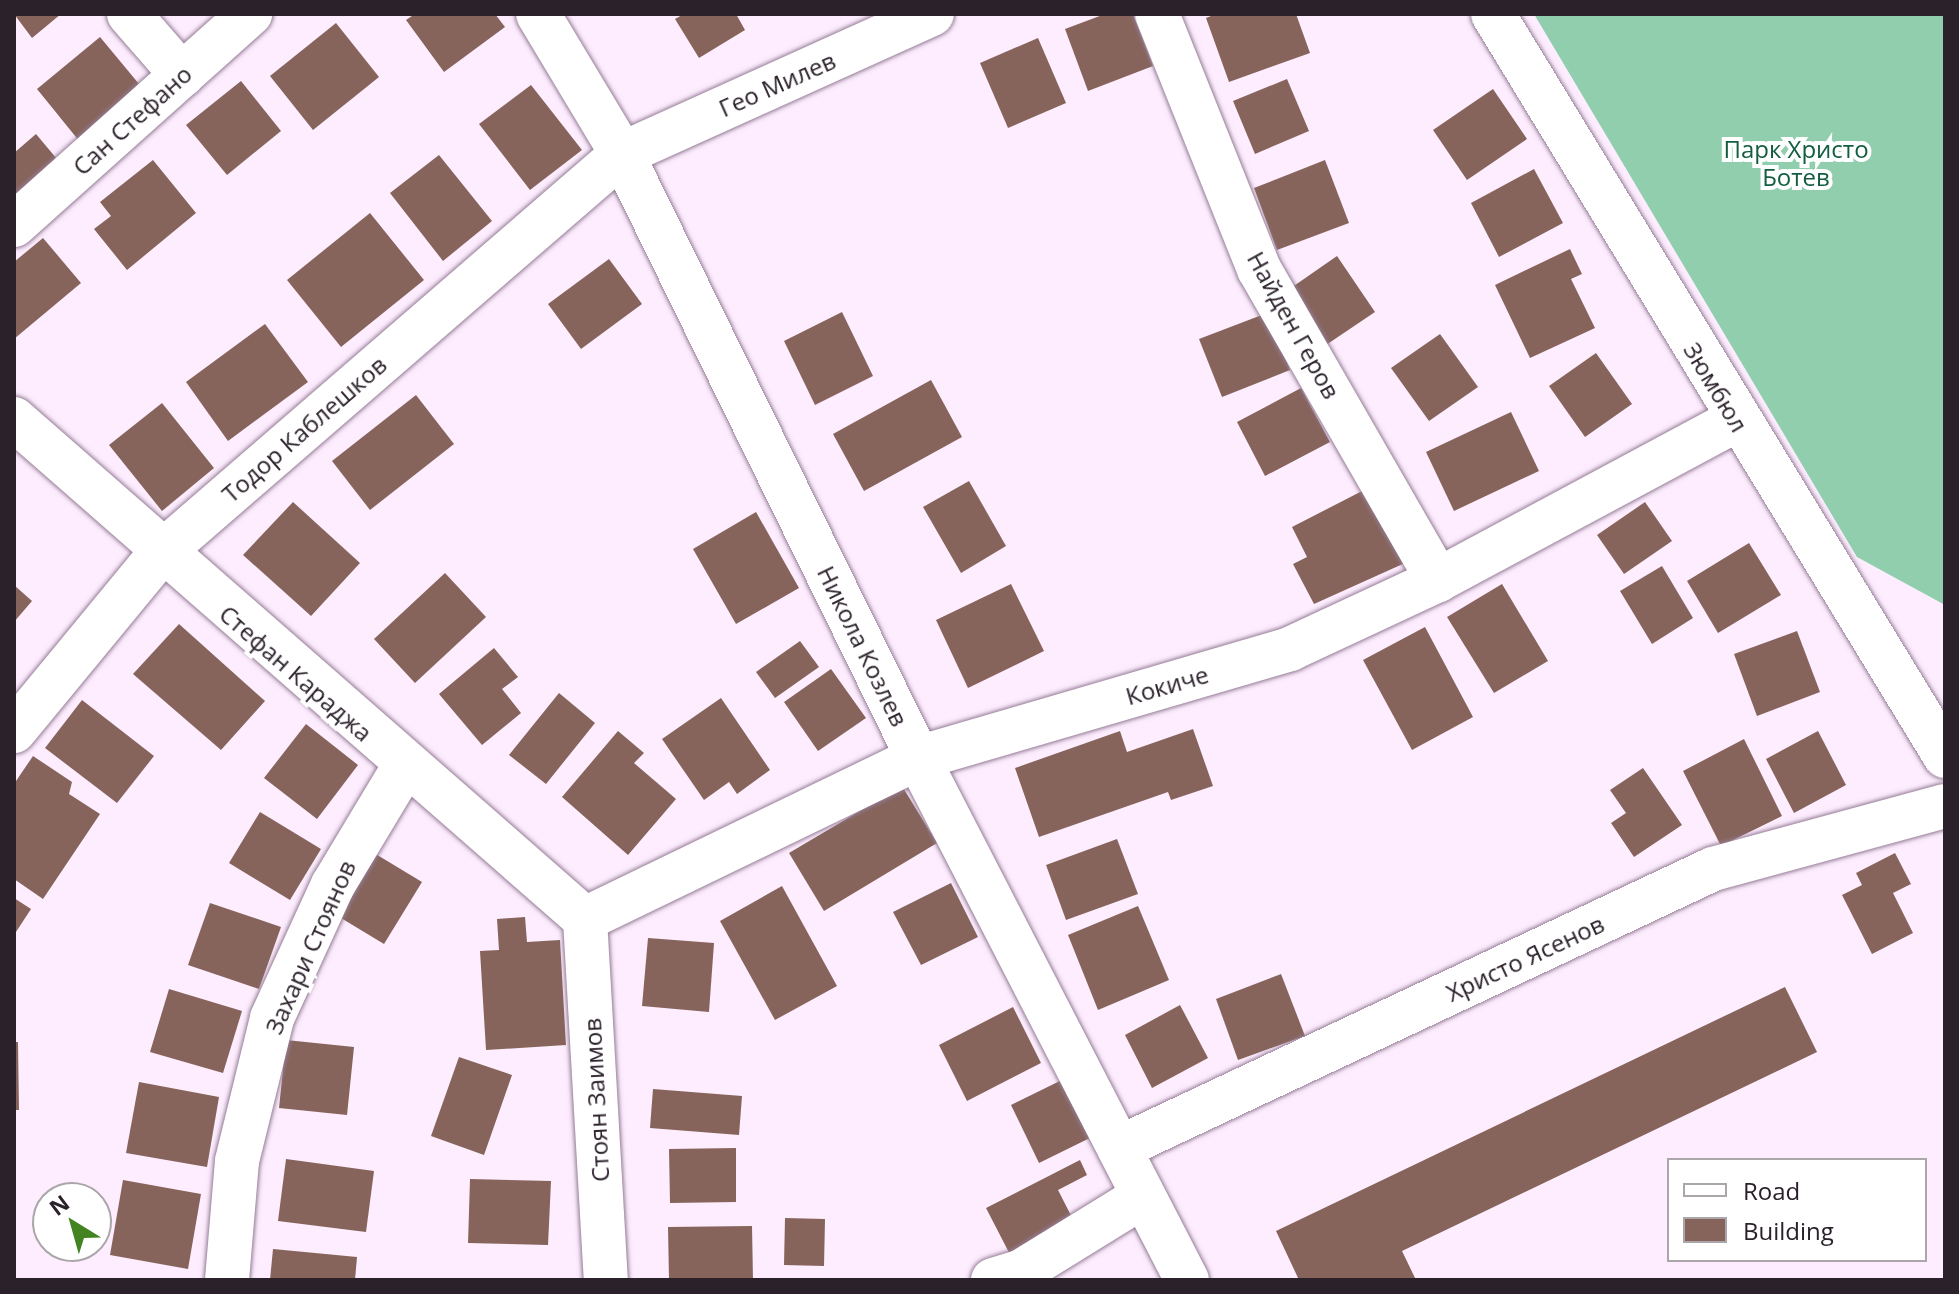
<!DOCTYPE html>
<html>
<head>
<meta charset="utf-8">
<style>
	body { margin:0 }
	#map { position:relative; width:1959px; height:1294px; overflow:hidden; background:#fdedfe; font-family:"Open Sans",sans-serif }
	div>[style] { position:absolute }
	.forest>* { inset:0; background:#90ceae }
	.building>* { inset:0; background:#86645b }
	.roads { filter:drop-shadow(0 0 2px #957c96) drop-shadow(0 0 2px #957c96) }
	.minor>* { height:44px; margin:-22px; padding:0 22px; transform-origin:22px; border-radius:22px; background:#fff }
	span { translate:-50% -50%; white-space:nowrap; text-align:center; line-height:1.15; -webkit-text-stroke:8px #fff; paint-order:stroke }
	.street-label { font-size:24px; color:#2b212b }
	.park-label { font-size:24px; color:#135e40 }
	.frame { position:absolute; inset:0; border:16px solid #2b212b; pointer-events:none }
	.legend { position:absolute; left:1667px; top:1158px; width:260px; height:104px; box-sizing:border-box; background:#fff; border:2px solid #aaa6aa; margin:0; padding:10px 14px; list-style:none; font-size:24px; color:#2b212b }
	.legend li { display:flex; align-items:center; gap:16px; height:40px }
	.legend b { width:40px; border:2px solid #aaa6aa }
	.north { position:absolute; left:32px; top:1182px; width:80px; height:80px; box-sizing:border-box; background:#fff; border:2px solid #aaa6aa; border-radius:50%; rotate:323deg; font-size:22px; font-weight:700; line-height:32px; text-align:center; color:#2b212b }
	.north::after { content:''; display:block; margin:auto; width:28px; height:36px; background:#448322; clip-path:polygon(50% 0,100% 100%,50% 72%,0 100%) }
</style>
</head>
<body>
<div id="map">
	<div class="forest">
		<i style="clip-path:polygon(1534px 14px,1945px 14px,1945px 605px,1857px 557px)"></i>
	</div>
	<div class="building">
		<i style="clip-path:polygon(14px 14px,61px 14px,32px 38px)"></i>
		<i style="clip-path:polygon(415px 14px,495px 14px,505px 27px,444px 72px,406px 20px)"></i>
		<i style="clip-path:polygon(684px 14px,736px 14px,745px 30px,699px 58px,675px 19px)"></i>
		<i style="clip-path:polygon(1105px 14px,1133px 14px,1153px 66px,1088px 91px,1065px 29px)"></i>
		<i style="clip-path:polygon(1216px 14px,1296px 14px,1310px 53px,1229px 82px,1206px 18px)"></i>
		<i style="clip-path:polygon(336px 23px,379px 77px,313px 130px,270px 76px)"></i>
		<i style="clip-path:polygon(100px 37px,144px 90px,80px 142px,37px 89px)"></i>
		<i style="clip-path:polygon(1038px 38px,1066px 103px,1008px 128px,980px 63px)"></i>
		<i style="clip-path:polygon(1287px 79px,1309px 131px,1255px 154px,1233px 101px)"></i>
		<i style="clip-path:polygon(241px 81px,281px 131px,227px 175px,186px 125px)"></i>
		<i style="clip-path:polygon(531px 85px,582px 150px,530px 190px,479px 124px)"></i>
		<i style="clip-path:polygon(1493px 89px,1527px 139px,1467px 180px,1433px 130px)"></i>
		<i style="clip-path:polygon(36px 134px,62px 165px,14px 205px,14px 153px)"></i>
		<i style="clip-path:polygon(439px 155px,492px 221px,443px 261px,390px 193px)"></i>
		<i style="clip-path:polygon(153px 160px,196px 213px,127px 270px,94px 229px,111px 216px,100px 202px)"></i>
		<i style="clip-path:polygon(1325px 160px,1349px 223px,1277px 250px,1254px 188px)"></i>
		<i style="clip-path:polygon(1534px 169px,1563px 223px,1499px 257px,1471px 203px)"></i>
		<i style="clip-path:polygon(370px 213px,424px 280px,341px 347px,287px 280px)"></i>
		<i style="clip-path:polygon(43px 238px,81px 283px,14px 339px,14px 262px)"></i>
		<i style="clip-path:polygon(1570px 249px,1582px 274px,1571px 279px,1595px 328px,1530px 358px,1495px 285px)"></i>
		<i style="clip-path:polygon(1337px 256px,1375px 312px,1326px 345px,1288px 290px)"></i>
		<i style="clip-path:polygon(609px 259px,642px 304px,581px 349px,548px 304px)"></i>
		<i style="clip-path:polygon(842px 312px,873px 376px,815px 405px,784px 341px)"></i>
		<i style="clip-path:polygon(1267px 313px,1290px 370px,1222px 397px,1199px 339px)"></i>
		<i style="clip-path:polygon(265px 324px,308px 382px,228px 441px,186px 382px)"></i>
		<i style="clip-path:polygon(1440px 334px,1478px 387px,1429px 421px,1391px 368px)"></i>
		<i style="clip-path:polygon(1596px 353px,1632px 404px,1585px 437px,1549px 386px)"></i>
		<i style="clip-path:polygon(931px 380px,962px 437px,864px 491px,833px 434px)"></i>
		<i style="clip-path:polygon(1301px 388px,1330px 442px,1265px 476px,1237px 422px)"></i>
		<i style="clip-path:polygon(416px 395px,454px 444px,370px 510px,332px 461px)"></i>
		<i style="clip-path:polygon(162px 403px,214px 468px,162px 511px,109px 445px)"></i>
		<i style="clip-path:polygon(1511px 412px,1539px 471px,1454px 511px,1426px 452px)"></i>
		<i style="clip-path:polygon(969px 481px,1006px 546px,961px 573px,923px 507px)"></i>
		<i style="clip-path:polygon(1366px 489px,1405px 563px,1314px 604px,1293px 564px,1307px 557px,1292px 527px)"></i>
		<i style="clip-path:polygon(293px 502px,360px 563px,311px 616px,243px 555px)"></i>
		<i style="clip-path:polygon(1645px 502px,1672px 541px,1624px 574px,1597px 535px)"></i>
		<i style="clip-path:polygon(756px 512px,799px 588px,736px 624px,693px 549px)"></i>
		<i style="clip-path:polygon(1749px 543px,1781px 595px,1718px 633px,1687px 581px)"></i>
		<i style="clip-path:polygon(1662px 566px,1693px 618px,1652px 644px,1620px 591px)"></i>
		<i style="clip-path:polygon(445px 573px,486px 617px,415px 683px,374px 639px)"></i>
		<i style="clip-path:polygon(1011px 584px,1044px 651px,968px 688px,936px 620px)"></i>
		<i style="clip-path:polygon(1502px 584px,1548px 661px,1494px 693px,1447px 617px)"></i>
		<i style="clip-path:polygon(14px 585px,32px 601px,14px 622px)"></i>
		<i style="clip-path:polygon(179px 624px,265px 701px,221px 750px,133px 674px)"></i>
		<i style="clip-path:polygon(1425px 627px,1473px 717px,1412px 750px,1363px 660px)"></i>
		<i style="clip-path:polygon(1797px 631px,1820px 692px,1757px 716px,1734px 654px)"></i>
		<i style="clip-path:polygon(800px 641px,819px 667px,775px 698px,756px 672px)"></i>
		<i style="clip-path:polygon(494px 648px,518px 677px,502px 689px,521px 713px,482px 745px,439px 694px)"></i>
		<i style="clip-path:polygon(831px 669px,866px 718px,818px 751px,784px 702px)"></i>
		<i style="clip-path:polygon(559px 693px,595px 723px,546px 784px,509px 755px)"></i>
		<i style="clip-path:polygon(721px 698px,770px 770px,737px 794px,729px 782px,704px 800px,662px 739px)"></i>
		<i style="clip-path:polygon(82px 700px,154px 756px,117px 803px,45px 748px)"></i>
		<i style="clip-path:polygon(306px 724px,358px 765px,317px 819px,264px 778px)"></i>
		<i style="clip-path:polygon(1193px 729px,1213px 786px,1171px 800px,1168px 792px,1039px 837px,1015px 768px,1120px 731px,1127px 752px)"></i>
		<i style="clip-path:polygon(618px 731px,644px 753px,634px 763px,676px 799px,628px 855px,562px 797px)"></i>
		<i style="clip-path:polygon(1818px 731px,1846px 785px,1794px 813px,1766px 759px)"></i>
		<i style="clip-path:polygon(1744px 739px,1782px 816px,1721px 846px,1683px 771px)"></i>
		<i style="clip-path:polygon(33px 756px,72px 782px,69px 794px,100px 814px,43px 899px,14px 879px,14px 784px)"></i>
		<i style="clip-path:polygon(1643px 768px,1682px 825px,1634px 857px,1611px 823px,1626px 813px,1610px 790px)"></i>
		<i style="clip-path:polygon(902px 786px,937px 843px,824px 911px,789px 853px)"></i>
		<i style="clip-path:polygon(260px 812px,321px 849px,290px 900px,229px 863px)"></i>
		<i style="clip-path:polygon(1117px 839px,1138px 894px,1066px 920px,1046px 865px)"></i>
		<i style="clip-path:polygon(374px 853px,422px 882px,384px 944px,336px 915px)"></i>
		<i style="clip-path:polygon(1895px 853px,1911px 884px,1893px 893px,1913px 933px,1872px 954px,1842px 895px,1862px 885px,1856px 873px)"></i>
		<i style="clip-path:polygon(951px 883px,978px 937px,921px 965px,893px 912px)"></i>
		<i style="clip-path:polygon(782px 886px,837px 986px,775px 1020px,720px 921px)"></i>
		<i style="clip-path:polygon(14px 898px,31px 909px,14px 935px)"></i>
		<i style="clip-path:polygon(210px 903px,281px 927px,259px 989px,188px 965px)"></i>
		<i style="clip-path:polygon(1138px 906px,1169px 980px,1098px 1010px,1068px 935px)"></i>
		<i style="clip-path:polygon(525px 917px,527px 942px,560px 940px,566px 1045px,486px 1050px,480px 951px,499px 950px,497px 919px)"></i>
		<i style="clip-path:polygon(648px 938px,714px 943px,709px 1012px,642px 1006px)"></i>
		<i style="clip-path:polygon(1281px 974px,1305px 1036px,1238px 1060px,1216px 999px)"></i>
		<i style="clip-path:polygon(1785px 987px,1817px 1052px,1402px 1251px,1416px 1280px,1299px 1280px,1276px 1231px)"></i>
		<i style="clip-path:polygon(169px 989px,242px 1011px,223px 1073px,150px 1052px)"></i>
		<i style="clip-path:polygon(1180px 1005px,1208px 1058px,1152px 1088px,1125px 1035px)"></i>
		<i style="clip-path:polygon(1013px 1007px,1041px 1063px,967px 1101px,939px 1045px)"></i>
		<i style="clip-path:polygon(286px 1040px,354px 1047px,347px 1115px,279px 1108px)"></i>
		<i style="clip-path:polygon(14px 1042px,18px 1042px,19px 1110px,14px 1110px)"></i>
		<i style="clip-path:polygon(459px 1057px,512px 1075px,484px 1155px,431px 1136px)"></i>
		<i style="clip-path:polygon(1070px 1076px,1098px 1134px,1039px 1163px,1011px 1105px)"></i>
		<i style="clip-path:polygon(139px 1082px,219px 1097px,207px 1167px,126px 1153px)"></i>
		<i style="clip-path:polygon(653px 1089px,742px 1096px,739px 1135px,650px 1128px)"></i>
		<i style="clip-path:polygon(736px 1148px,736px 1202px,670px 1203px,669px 1149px)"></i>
		<i style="clip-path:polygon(286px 1159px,374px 1171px,366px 1232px,278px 1221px)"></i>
		<i style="clip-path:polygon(1080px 1160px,1087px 1175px,1058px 1190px,1081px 1235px,1017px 1268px,986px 1208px)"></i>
		<i style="clip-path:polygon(470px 1179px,551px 1181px,548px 1245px,468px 1243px)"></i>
		<i style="clip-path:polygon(123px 1180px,201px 1194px,188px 1269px,110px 1255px)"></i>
		<i style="clip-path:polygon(785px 1218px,825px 1219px,824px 1266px,784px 1265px)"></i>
		<i style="clip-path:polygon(752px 1226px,753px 1280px,669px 1280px,668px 1227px)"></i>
		<i style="clip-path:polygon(273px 1249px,357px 1257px,355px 1280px,270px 1280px)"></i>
	</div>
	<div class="roads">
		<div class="minor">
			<i style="left:129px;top:14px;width:81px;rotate:49deg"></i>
			<i style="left:538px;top:14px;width:163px;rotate:59deg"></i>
			<i style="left:622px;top:154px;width:673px;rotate:63.89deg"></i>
			<i style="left:918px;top:758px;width:587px;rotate:62.74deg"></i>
			<i style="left:1157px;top:14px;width:275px;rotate:68.2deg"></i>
			<i style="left:1259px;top:269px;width:359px;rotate:60.1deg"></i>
			<i style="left:1493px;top:14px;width:869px;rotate:58.65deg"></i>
			<i style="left:14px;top:225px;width:317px;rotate:-41.8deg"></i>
			<i style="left:14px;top:419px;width:759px;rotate:41.21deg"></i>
			<i style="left:14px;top:731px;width:229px;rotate:-50.5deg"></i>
			<i style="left:160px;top:554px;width:611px;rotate:-40.89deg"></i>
			<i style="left:622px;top:154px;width:340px;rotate:-24.3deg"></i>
			<i style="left:585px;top:919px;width:370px;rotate:-25.8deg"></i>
			<i style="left:918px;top:758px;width:388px;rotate:-16.3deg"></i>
			<i style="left:1290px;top:649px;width:163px;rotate:-25deg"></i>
			<i style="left:1438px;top:580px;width:338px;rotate:-28.2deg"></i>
			<i style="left:585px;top:919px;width:362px;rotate:86.7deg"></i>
			<i style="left:1119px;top:1148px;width:656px;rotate:-25.16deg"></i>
			<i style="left:1713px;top:869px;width:240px;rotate:-15.2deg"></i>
			<i style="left:227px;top:1280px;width:119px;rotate:-85.2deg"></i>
			<i style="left:237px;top:1161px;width:147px;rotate:-76.2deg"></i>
			<i style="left:272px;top:1018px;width:146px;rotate:-65.4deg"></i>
			<i style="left:333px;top:885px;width:138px;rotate:-59deg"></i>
			<i style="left:993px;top:1280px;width:30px;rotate:-17deg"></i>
			<i style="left:1022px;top:1271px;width:141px;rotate:-31.7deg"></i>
		</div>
	</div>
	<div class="street-label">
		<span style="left:777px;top:84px;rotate:-24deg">Гео Милев</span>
		<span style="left:132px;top:120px;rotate:-42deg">Сан Стефано</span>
		<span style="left:1294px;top:325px;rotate:61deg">Найден Геров</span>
		<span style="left:1716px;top:387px;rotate:59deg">Зюмбюл</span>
		<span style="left:304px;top:429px;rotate:-41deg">Тодор Каблешков</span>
		<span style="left:863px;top:646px;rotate:64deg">Никола Козлев</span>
		<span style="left:296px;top:673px;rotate:41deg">Стефан Караджа</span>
		<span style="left:1167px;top:685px;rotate:-16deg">Кокиче</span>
		<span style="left:310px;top:947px;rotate:-66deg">Захари Стоянов</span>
		<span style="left:1525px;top:958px;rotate:-25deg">Христо Ясенов</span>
		<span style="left:596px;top:1100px;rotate:-93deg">Стоян Заимов</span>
	</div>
	<div class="park-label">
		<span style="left:1796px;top:163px">Парк Христо<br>Ботев</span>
	</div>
	<div class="frame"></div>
	<ul class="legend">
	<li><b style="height:10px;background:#fff"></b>Road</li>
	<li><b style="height:22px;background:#86645b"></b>Building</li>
	</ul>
	<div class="north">N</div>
</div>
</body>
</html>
